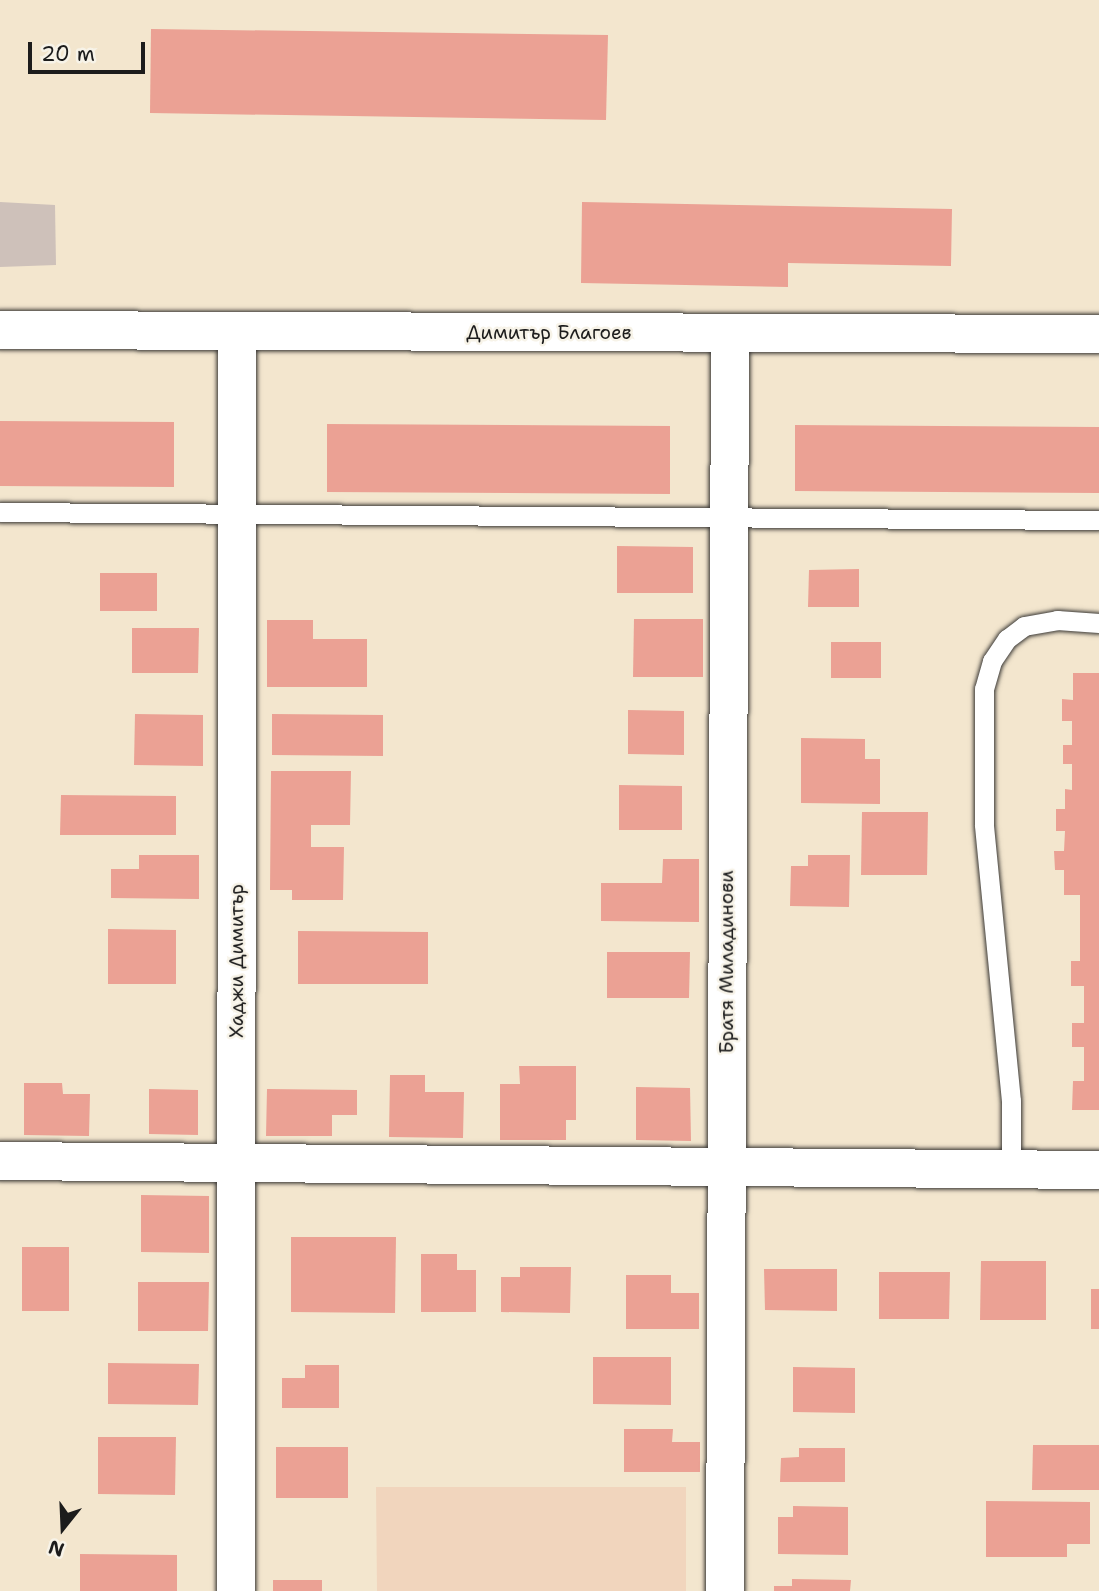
<!DOCTYPE html>
<html>
<head>
<meta charset="utf-8">
<style>
	body { margin:0 }
	#map { position:relative; width:1099px; height:1591px; overflow:hidden; background:#f3e6ce; font-family:"Shantell Sans",sans-serif }
	div>[style] { position:absolute }
	.built>* { inset:0; background:#f1d5bd }
	.industrial>* { inset:0; background:#cec1ba }
	.building>* { inset:0; background:#eba194 }
	.roads { filter:drop-shadow(0 0 2px #3c3a37) drop-shadow(0 0 2px #3c3a37) }
	.service>* { height:19px; margin:-9.5px; padding:0 9.5px; transform-origin:9.5px; border-radius:9.5px; background:#fff }
	.minor>* { height:38px; margin:-19px; padding:0 19px; transform-origin:19px; border-radius:19px; background:#fff }
	span { translate:-50% -50%; white-space:nowrap; text-align:center; line-height:1.15; -webkit-text-stroke:5px #f7f3e8; paint-order:stroke }
	.street-label { font-size:19px; color:#1c1c1c }
	.north { position:absolute; left:28px; top:1493px; width:70px; height:70px; -webkit-text-stroke:5px #f7f3e8; paint-order:stroke; rotate:198deg; font-size:19px; font-weight:700; line-height:28px; text-align:center; color:#1c1c1c }
	.north::after { content:''; display:block; margin:auto; width:24px; height:32px; background:#1c1c1c; clip-path:polygon(50% 0,100% 100%,50% 72%,0 100%) }
	.scale { position:absolute; left:28px; top:42px; width:117px; height:32px; box-sizing:border-box; border:4px solid #1c1c1c; border-top:0; padding-left:9px; font-size:21px; line-height:24px; white-space:nowrap; color:#1c1c1c; -webkit-text-stroke:5px #f7f3e8; paint-order:stroke }
</style>
</head>
<body>
<div id="map">
	<div class="built">
		<i style="clip-path:polygon(376px 1487px,686px 1487px,686px 1591px,377px 1591px)"></i>
	</div>
	<div class="industrial">
		<i style="clip-path:polygon(0 202px,55px 205px,56px 265px,0 267px)"></i>
	</div>
	<div class="building">
		<i style="clip-path:polygon(151px 29px,608px 35px,606px 120px,150px 113px)"></i>
		<i style="clip-path:polygon(582px 202px,952px 209px,951px 266px,788px 263px,788px 287px,581px 283px)"></i>
		<i style="clip-path:polygon(0 421px,174px 422px,174px 487px,0 486px)"></i>
		<i style="clip-path:polygon(327px 424px,670px 426px,670px 494px,327px 492px)"></i>
		<i style="clip-path:polygon(795px 425px,1099px 427px,1099px 493px,795px 491px)"></i>
		<i style="clip-path:polygon(617px 546px,693px 547px,693px 593px,617px 593px)"></i>
		<i style="clip-path:polygon(859px 569px,859px 607px,808px 607px,809px 570px)"></i>
		<i style="clip-path:polygon(100px 573px,157px 573px,157px 611px,100px 611px)"></i>
		<i style="clip-path:polygon(634px 619px,703px 619px,703px 677px,633px 677px)"></i>
		<i style="clip-path:polygon(267px 620px,313px 620px,313px 639px,367px 639px,367px 687px,267px 687px)"></i>
		<i style="clip-path:polygon(132px 628px,199px 628px,198px 673px,132px 673px)"></i>
		<i style="clip-path:polygon(831px 642px,881px 642px,881px 678px,831px 678px)"></i>
		<i style="clip-path:polygon(1073px 673px,1099px 673px,1099px 1110px,1072px 1110px,1073px 1081px,1084px 1081px,1084px 1047px,1072px 1047px,1072px 1023px,1084px 1023px,1084px 986px,1071px 986px,1071px 961px,1080px 961px,1080px 895px,1064px 895px,1064px 870px,1055px 870px,1054px 851px,1064px 851px,1065px 831px,1056px 831px,1056px 809px,1065px 809px,1065px 789px,1072px 790px,1072px 764px,1063px 764px,1063px 745px,1072px 745px,1072px 721px,1062px 721px,1062px 699px,1073px 700px)"></i>
		<i style="clip-path:polygon(628px 710px,684px 711px,684px 755px,628px 754px)"></i>
		<i style="clip-path:polygon(135px 714px,203px 715px,203px 766px,134px 765px)"></i>
		<i style="clip-path:polygon(272px 714px,383px 715px,383px 756px,272px 755px)"></i>
		<i style="clip-path:polygon(801px 738px,865px 739px,865px 759px,880px 759px,880px 804px,801px 803px)"></i>
		<i style="clip-path:polygon(271px 771px,351px 771px,350px 825px,311px 825px,311px 847px,344px 847px,343px 900px,292px 900px,292px 890px,270px 890px)"></i>
		<i style="clip-path:polygon(619px 785px,682px 786px,682px 830px,619px 830px)"></i>
		<i style="clip-path:polygon(61px 795px,176px 796px,176px 835px,60px 835px)"></i>
		<i style="clip-path:polygon(862px 812px,928px 812px,927px 875px,861px 875px)"></i>
		<i style="clip-path:polygon(139px 855px,199px 855px,199px 899px,111px 898px,111px 869px,139px 869px)"></i>
		<i style="clip-path:polygon(808px 855px,850px 855px,849px 907px,790px 906px,791px 866px,808px 866px)"></i>
		<i style="clip-path:polygon(663px 859px,699px 859px,699px 922px,601px 921px,601px 883px,662px 883px)"></i>
		<i style="clip-path:polygon(108px 929px,176px 930px,176px 984px,108px 984px)"></i>
		<i style="clip-path:polygon(298px 931px,428px 932px,428px 984px,298px 984px)"></i>
		<i style="clip-path:polygon(607px 952px,690px 952px,689px 998px,607px 998px)"></i>
		<i style="clip-path:polygon(519px 1066px,576px 1066px,576px 1120px,566px 1120px,566px 1140px,500px 1140px,500px 1084px,520px 1084px)"></i>
		<i style="clip-path:polygon(390px 1075px,425px 1075px,425px 1092px,464px 1092px,463px 1138px,389px 1137px)"></i>
		<i style="clip-path:polygon(24px 1083px,62px 1083px,63px 1094px,90px 1094px,89px 1136px,24px 1135px)"></i>
		<i style="clip-path:polygon(636px 1087px,690px 1088px,691px 1141px,636px 1140px)"></i>
		<i style="clip-path:polygon(149px 1089px,198px 1090px,198px 1135px,149px 1134px)"></i>
		<i style="clip-path:polygon(267px 1089px,357px 1090px,357px 1115px,332px 1115px,332px 1136px,266px 1136px)"></i>
		<i style="clip-path:polygon(141px 1195px,209px 1196px,209px 1253px,141px 1252px)"></i>
		<i style="clip-path:polygon(291px 1237px,396px 1237px,395px 1313px,291px 1312px)"></i>
		<i style="clip-path:polygon(22px 1247px,69px 1247px,69px 1311px,22px 1311px)"></i>
		<i style="clip-path:polygon(421px 1254px,457px 1254px,457px 1270px,476px 1270px,476px 1312px,421px 1312px)"></i>
		<i style="clip-path:polygon(981px 1261px,1046px 1261px,1046px 1320px,980px 1320px)"></i>
		<i style="clip-path:polygon(520px 1267px,571px 1267px,570px 1313px,501px 1312px,501px 1277px,520px 1277px)"></i>
		<i style="clip-path:polygon(764px 1269px,837px 1269px,837px 1311px,765px 1310px)"></i>
		<i style="clip-path:polygon(879px 1272px,950px 1272px,949px 1319px,879px 1319px)"></i>
		<i style="clip-path:polygon(626px 1275px,671px 1275px,671px 1293px,699px 1293px,699px 1329px,626px 1329px)"></i>
		<i style="clip-path:polygon(138px 1282px,209px 1282px,208px 1331px,138px 1331px)"></i>
		<i style="clip-path:polygon(1091px 1289px,1099px 1289px,1099px 1329px,1091px 1329px)"></i>
		<i style="clip-path:polygon(593px 1357px,671px 1357px,671px 1405px,593px 1404px)"></i>
		<i style="clip-path:polygon(108px 1363px,199px 1364px,198px 1405px,108px 1404px)"></i>
		<i style="clip-path:polygon(305px 1365px,339px 1365px,339px 1408px,282px 1408px,282px 1378px,305px 1378px)"></i>
		<i style="clip-path:polygon(793px 1367px,855px 1368px,855px 1413px,793px 1412px)"></i>
		<i style="clip-path:polygon(624px 1429px,673px 1429px,672px 1442px,700px 1442px,700px 1472px,624px 1472px)"></i>
		<i style="clip-path:polygon(98px 1437px,176px 1437px,175px 1495px,98px 1494px)"></i>
		<i style="clip-path:polygon(1033px 1445px,1099px 1445px,1099px 1490px,1032px 1490px)"></i>
		<i style="clip-path:polygon(276px 1447px,348px 1447px,348px 1498px,276px 1498px)"></i>
		<i style="clip-path:polygon(799px 1448px,845px 1448px,845px 1482px,780px 1482px,781px 1458px,799px 1457px)"></i>
		<i style="clip-path:polygon(986px 1501px,1090px 1502px,1090px 1544px,1067px 1544px,1067px 1557px,986px 1557px)"></i>
		<i style="clip-path:polygon(793px 1506px,848px 1507px,848px 1555px,778px 1554px,778px 1517px,793px 1517px)"></i>
		<i style="clip-path:polygon(80px 1554px,177px 1555px,177px 1591px,80px 1591px)"></i>
		<i style="clip-path:polygon(792px 1579px,851px 1580px,850px 1591px,774px 1591px,774px 1586px,792px 1586px)"></i>
		<i style="clip-path:polygon(273px 1580px,322px 1580px,322px 1591px,273px 1591px)"></i>
	</div>
	<div class="roads">
		<div class="service">
			<i style="left:0;top:512px;width:1099px;rotate:0.42deg"></i>
			<i style="left:1011px;top:1169px;width:68px;rotate:-90deg"></i>
			<i style="left:1011px;top:1101px;width:278px;rotate:-95.6deg"></i>
			<i style="left:984px;top:824px;width:135px;rotate:-90deg"></i>
			<i style="left:984px;top:689px;width:29px;rotate:-74deg"></i>
			<i style="left:992px;top:661px;width:27px;rotate:-56deg"></i>
			<i style="left:1007px;top:639px;width:21px;rotate:-37deg"></i>
			<i style="left:1024px;top:626px;width:34px;rotate:-10deg"></i>
			<i style="left:1057px;top:620px;width:42px;rotate:4.1deg"></i>
		</div>
		<div class="minor">
			<i style="left:0;top:330px;width:1099px;rotate:0.21deg"></i>
			<i style="left:0;top:1161px;width:1099px;rotate:0.47deg"></i>
			<i style="left:236px;top:1591px;width:1260px;rotate:-89.95deg"></i>
			<i style="left:725px;top:1591px;width:1257px;rotate:-89.77deg"></i>
		</div>
	</div>
	<div class="street-label">
		<span style="left:549px;top:333px">Димитър Благоев</span>
		<span style="left:237px;top:961px;rotate:-90deg">Хаджи Димитър</span>
		<span style="left:727px;top:962px;rotate:-90deg">Братя Миладинови</span>
	</div>
	<div class="north">N</div>
	<div class="scale">20 m</div>
</div>
</body>
</html>
